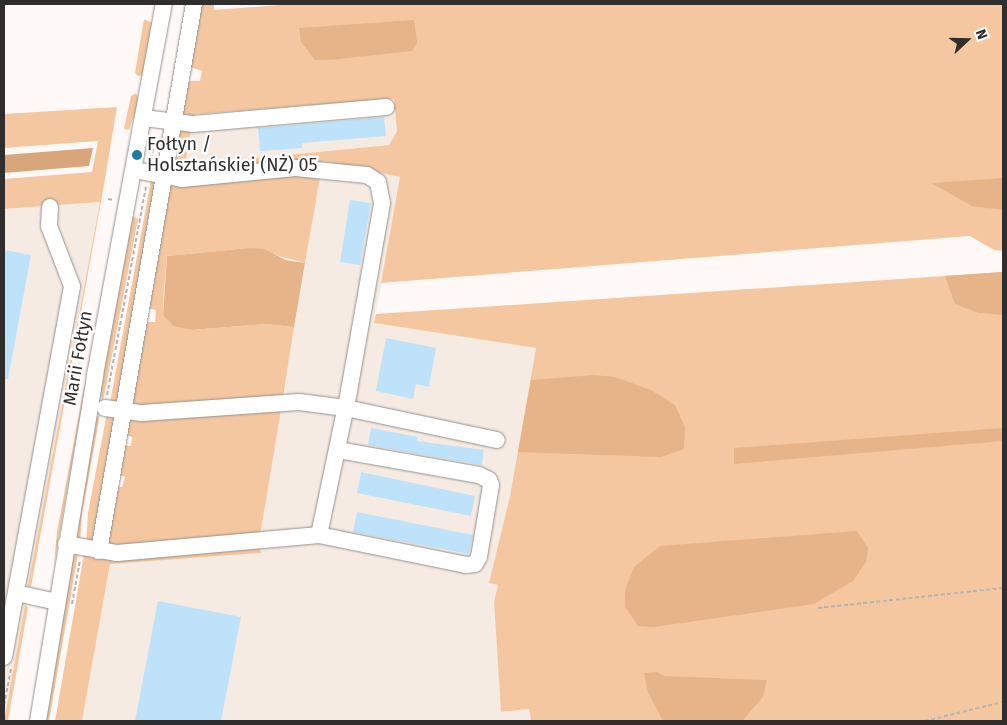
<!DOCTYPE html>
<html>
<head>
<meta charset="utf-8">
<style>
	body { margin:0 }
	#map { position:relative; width:1007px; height:725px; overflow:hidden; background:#fef9f6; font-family:"Fira Sans",sans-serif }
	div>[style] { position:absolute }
	.built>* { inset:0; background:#f6ebe3 }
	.green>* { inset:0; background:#f5c7a1 }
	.forest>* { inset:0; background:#e7b388 }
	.water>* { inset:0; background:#d9a57b }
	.building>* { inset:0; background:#bee2f9 }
	.path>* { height:2px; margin-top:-1px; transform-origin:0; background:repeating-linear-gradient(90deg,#b7b3b1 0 4px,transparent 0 6.5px) }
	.roads { filter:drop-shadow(0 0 1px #94908d) drop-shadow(0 0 1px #94908d) }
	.minor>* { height:16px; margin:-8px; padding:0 8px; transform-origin:8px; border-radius:8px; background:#fff }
	.dots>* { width:14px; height:14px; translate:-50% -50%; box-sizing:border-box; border:2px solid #fff; border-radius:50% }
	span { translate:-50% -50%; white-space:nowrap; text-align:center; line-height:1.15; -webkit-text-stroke:4.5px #fff; paint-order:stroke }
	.poi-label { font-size:18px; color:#302e2d }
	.left { translate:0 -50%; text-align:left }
	.street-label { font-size:18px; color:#302e2d }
	.frame { position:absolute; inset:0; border:5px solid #302e2d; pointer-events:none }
	.north { position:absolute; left:942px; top:15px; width:50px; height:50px; -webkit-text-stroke:4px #fff; paint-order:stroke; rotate:69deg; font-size:14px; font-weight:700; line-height:20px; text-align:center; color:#302e2d }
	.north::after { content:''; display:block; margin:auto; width:18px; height:22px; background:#302e2d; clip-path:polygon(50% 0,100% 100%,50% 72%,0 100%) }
</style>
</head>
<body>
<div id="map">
	<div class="built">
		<i style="clip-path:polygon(394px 99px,397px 131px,389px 145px,184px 165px,194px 114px)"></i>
		<i style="clip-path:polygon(323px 161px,401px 177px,374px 323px,536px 348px,510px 496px,490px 583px,498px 585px,494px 602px,501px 712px,530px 709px,531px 721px,82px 721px,110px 564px,261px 552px,259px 529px)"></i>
		<i style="clip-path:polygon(100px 202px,49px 474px,4px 721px,4px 209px)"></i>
	</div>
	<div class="green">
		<i style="clip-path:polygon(198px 4px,214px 4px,214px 10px,293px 4px,1003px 4px,1003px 251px,994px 250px,970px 236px,381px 283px,400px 177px,323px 161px,322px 167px,183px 173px,172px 170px,178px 130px,191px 130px,185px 165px,389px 145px,397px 131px,394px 99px,195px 114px,193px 120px,181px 116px,187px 81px,200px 81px,202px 71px,190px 67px)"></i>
		<i style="clip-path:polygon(144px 19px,152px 23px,143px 75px,138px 76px,135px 73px)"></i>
		<i style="clip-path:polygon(136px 93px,139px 101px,129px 130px,124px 129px,131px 96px)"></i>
		<i style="clip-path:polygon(117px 107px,103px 191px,31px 587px,28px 586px,100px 202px,4px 209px,4px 179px,92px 172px,98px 141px,4px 148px,4px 114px)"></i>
		<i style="clip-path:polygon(291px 172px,320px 178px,305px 263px,249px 248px,167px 256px,163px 301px,163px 315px,192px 330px,265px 324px,294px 327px,283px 397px,127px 406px,144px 322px,155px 322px,156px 310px,147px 308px,171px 184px)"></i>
		<i style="clip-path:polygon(151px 180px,155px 184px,118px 405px,110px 403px)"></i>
		<i style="clip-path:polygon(132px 215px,138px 219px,103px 402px,99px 391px)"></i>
		<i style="clip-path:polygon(1003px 272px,1003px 721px,531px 721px,529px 709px,501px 712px,494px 602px,498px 585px,489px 583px,510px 496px,536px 348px,374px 323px,376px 314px)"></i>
		<i style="clip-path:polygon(84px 388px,85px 389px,54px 565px,57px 532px)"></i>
		<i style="clip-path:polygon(281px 410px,260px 536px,111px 548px,106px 541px,116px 487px,122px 487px,125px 477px,120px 475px,124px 446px,131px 446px,132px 437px,126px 435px,126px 417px)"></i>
		<i style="clip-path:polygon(107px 413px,117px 415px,93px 541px,86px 544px,88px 513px)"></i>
		<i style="clip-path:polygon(100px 414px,82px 514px,80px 543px,75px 536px,93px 421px)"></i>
		<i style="clip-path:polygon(260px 546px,261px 553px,110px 564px,82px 721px,55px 721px,84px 554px)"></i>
		<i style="clip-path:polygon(78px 554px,49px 721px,43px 721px,72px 558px)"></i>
		<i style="clip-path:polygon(25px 605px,28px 607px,8px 721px,4px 721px)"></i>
	</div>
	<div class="forest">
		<i style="clip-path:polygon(414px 20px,417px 43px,412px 51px,329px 60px,315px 60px,301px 42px,299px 28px)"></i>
		<i style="clip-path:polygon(1003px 178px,1003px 210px,972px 206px,931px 183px)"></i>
		<i style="clip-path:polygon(249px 248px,264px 249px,286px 260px,305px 263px,294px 327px,265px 324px,192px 330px,174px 326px,163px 315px,167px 256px)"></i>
		<i style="clip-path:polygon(1003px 272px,1003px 315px,979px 313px,955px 304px,945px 276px)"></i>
		<i style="clip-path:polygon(594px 375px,615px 377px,651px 390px,675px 405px,685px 427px,684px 449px,661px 457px,518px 452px,531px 380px)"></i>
		<i style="clip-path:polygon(1003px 428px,1003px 441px,734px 464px,734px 448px)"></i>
		<i style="clip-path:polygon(857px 531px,868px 548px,866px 562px,853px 581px,814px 604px,654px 627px,638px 626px,625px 607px,625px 590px,634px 567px,660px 546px)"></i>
		<i style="clip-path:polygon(657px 672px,664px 676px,767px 680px,763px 697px,742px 721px,663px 721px,648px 692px,644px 673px)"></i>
	</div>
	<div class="water">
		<i style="clip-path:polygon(93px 148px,89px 166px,4px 173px,4px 155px)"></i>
	</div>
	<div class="building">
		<i style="clip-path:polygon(384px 117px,386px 136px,302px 143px,302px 148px,260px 151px,258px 128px)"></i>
		<i style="clip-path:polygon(350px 200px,371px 203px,360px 265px,340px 262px)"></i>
		<i style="clip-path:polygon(4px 250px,31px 255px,8px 379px,4px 379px)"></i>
		<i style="clip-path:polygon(386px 338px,436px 348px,429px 387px,416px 384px,413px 399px,376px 391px)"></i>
		<i style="clip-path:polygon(371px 428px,418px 437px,417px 441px,484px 450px,482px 465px,368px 445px)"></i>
		<i style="clip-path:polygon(361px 472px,475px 496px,471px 516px,357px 493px)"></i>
		<i style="clip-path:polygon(357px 512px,473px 535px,469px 554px,353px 532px)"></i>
		<i style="clip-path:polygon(158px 601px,241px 617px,221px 721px,135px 721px)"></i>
	</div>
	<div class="path">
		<i style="left:151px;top:159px;width:25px;rotate:-79deg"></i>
		<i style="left:108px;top:199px;width:6px;rotate:9deg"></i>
		<i style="left:107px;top:395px;width:213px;rotate:-79.4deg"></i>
		<i style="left:72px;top:604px;width:45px;rotate:-79.7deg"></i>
		<i style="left:818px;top:608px;width:186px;rotate:-6.2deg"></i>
		<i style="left:4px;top:705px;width:38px;rotate:-79deg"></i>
		<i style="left:925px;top:721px;width:80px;rotate:-13.7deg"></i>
	</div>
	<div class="roads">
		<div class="minor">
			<i style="left:143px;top:118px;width:50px;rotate:6.8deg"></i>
			<i style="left:193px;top:124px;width:194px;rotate:-5deg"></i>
			<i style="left:105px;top:408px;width:37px;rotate:8deg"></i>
			<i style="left:142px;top:413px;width:157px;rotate:-4deg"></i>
			<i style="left:299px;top:402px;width:47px;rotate:7.3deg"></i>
			<i style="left:346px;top:408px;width:154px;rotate:12deg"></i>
			<i style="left:319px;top:535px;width:150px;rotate:11.5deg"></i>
			<i style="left:466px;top:565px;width:9px;rotate:-6deg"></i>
			<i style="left:475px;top:564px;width:8px;rotate:-60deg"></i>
			<i style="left:479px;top:557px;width:73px;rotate:-80.5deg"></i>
			<i style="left:491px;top:485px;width:5px;rotate:-112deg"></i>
			<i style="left:489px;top:480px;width:11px;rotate:-153deg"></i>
			<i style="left:479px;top:475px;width:144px;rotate:-170deg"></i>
			<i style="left:66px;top:544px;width:52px;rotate:10deg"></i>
			<i style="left:117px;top:553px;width:203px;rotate:-5.1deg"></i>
			<i style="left:319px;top:535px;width:147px;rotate:-78.2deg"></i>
			<i style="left:349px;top:391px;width:191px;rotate:-80deg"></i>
			<i style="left:382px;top:203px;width:21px;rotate:-101deg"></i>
			<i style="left:378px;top:182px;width:13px;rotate:-148deg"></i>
			<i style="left:367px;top:175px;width:72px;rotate:-174.4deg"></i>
			<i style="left:295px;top:168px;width:114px;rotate:174.4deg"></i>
			<i style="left:182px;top:179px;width:49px;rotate:-169.4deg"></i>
			<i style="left:99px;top:551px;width:555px;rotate:-80.15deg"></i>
			<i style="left:16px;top:593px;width:42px;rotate:12.4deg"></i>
			<i style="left:4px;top:657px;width:377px;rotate:-79.6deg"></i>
			<i style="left:72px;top:286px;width:64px;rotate:-111deg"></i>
			<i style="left:49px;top:226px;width:19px;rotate:-87deg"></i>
			<i style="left:38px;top:721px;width:351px;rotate:-80.6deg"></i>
			<i style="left:95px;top:375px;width:377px;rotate:-79.5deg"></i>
		</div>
	</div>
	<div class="dots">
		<i style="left:137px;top:155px;background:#1f7aa8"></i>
	</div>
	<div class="poi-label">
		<span class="left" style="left:147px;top:155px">Fołtyn /<br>Holsztańskiej (NŻ) 05</span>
	</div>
	<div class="street-label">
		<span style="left:78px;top:358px;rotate:-80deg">Marii Fołtyn</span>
	</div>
	<div class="frame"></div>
	<div class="north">N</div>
</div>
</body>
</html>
